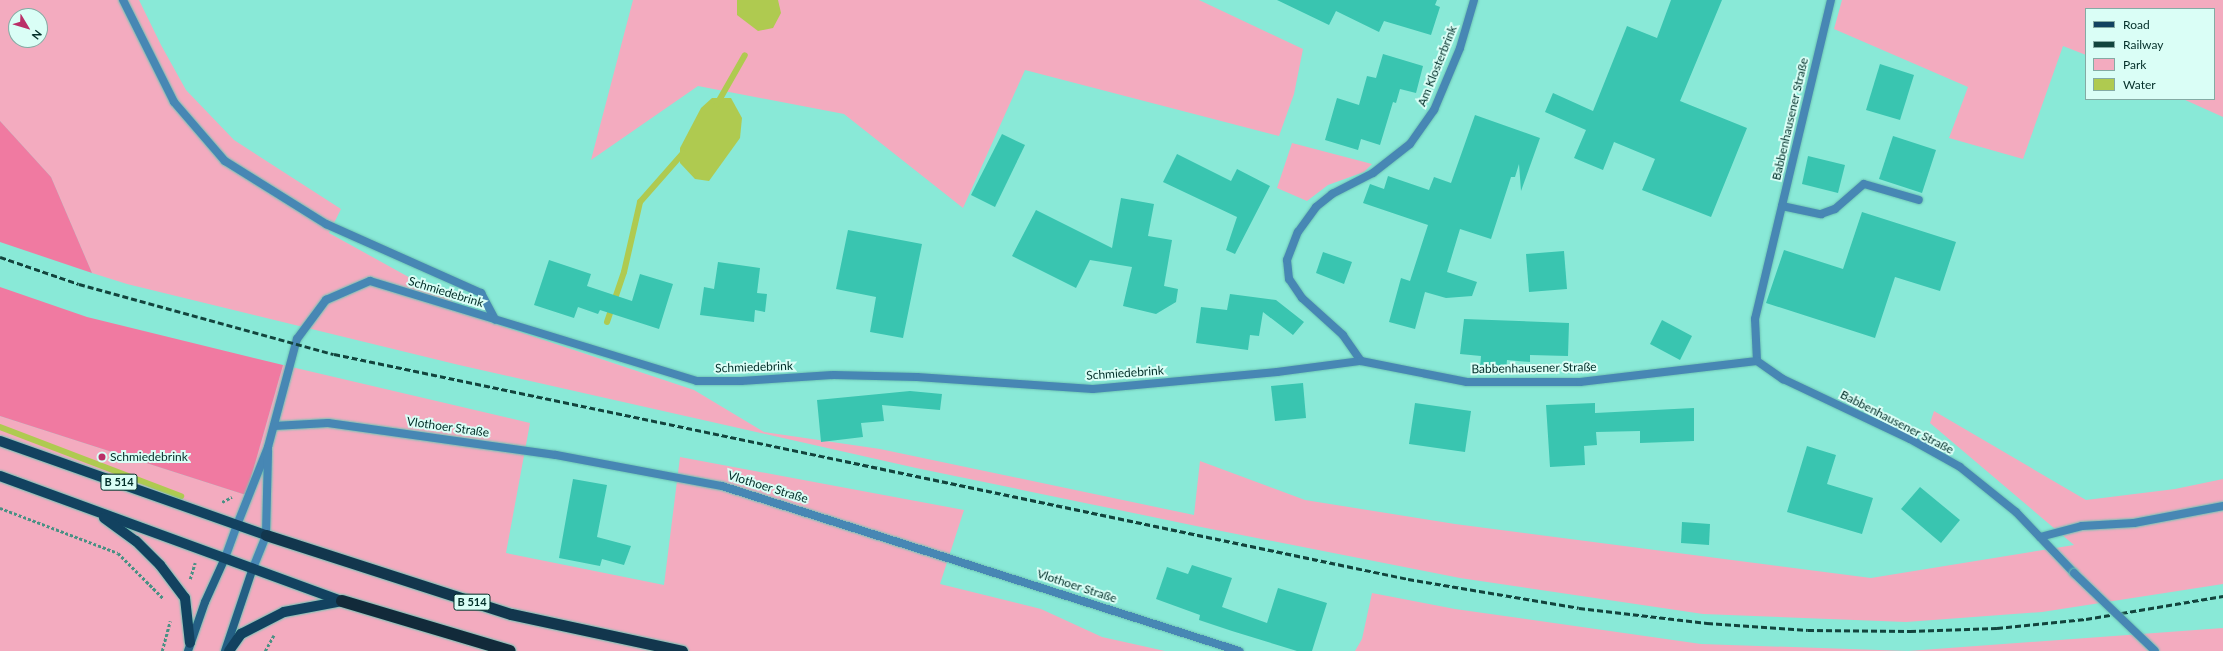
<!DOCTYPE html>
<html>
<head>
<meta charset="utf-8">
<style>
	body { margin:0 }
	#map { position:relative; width:2223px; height:651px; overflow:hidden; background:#89e9d7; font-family:Lato,sans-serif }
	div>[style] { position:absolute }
	.green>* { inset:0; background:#f3abbf }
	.forest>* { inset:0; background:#f07aa1 }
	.water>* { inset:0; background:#afca50 }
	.stream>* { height:6px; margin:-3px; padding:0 3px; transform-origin:3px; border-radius:3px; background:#afca50 }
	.building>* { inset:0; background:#39c5b0 }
	.path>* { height:2.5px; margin-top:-1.25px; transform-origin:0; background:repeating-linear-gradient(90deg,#499084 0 3px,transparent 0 5px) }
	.roads { filter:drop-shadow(0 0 1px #6ec4b4) drop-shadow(0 0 1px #6ec4b4) }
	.service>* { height:8px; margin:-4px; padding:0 4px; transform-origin:4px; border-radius:4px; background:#4787b4 }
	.minor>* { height:8px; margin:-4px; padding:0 4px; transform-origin:4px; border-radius:4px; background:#4787b4 }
	.tertiary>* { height:8px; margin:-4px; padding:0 4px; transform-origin:4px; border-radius:4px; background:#4787b4 }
	.secondary>* { height:8px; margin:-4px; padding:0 4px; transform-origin:4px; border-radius:4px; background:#245f84 }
	.primary>* { height:10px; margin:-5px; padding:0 5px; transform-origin:5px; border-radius:5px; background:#124260 }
	.trunk>* { height:11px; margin:-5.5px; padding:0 5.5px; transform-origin:5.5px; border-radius:5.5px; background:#12364d }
	.motorway>* { height:12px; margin:-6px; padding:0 6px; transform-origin:6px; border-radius:6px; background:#122a3a }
	.rail>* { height:3px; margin-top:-1.5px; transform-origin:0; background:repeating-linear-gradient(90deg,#12443d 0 6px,transparent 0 9px) }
	.bridges { filter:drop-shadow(0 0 1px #6ec4b4) drop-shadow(0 0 1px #6ec4b4) }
	.minor-bridge>* { height:8px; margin:-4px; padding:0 4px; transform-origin:4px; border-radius:4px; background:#4787b4 }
	.dots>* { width:11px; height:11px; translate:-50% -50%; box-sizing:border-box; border:2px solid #dafef6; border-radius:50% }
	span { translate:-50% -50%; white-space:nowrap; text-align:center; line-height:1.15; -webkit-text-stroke:4px #dafef6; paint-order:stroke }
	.shield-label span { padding:1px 3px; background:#dafef6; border:1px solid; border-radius:3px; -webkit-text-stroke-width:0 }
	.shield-label { font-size:11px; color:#022e28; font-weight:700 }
	.street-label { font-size:12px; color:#022e28 }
	.poi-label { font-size:12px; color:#022e28 }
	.left { translate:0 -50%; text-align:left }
	.legend { position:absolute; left:2085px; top:8px; width:130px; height:92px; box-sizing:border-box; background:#dafef6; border:1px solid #84aba4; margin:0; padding:5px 7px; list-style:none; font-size:12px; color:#022e28 }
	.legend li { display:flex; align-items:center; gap:8px; height:20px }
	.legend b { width:20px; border:1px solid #84aba4 }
	.north { position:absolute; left:8px; top:8px; width:40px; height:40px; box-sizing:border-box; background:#dafef6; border:1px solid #84aba4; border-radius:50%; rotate:128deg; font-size:11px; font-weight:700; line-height:16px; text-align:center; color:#022e28 }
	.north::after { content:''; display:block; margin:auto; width:14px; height:18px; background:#ba2f68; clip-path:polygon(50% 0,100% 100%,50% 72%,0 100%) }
</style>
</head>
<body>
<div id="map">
	<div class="green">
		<i style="clip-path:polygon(evenodd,0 0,139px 0,161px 45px,186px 90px,234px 140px,341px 209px,329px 233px,490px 322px,694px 390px,764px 432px,880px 449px,1194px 515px,1200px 461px,1305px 500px,1455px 524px,1871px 578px,2074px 545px,1930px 423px,1934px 411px,2086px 500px,2175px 489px,2223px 479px,2223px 584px,2042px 612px,1906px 622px,1703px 614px,1460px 578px,1201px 527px,916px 468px,459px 365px,127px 284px,92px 273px,51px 177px,0 121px,0 0,16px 16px,40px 16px,40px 40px,16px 40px,16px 16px)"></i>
		<i style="clip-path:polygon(633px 0,1199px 0,1303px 49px,1294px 94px,1279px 136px,1025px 70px,963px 208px,844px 114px,698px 86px,591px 160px)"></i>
		<i style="clip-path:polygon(1842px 0,2223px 0,2223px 117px,2183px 99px,2214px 99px,2214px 9px,2086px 9px,2086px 55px,2063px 46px,2023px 159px,1949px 138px,1968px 87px,1834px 29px)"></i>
		<i style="clip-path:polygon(1292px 143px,1372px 164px,1364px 172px,1328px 185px,1307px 201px,1277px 188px)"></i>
		<i style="clip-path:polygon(283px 365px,530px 423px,506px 553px,664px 585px,680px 457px,964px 510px,940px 584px,1041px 609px,1102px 637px,1165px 651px,0 651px,0 416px,246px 495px)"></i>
		<i style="clip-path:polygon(1372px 593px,1455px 609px,1701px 644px,1908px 651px,2223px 628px,2223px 651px,1355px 651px,1362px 639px)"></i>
	</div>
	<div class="forest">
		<i style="clip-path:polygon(0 121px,51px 177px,92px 273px,0 242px)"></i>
		<i style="clip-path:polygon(0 287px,87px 317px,283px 365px,246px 495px,0 416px)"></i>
	</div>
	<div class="water">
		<i style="clip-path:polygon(737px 0,778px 0,781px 13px,773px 28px,758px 31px,737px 15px)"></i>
		<i style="clip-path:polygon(712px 98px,731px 98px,742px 118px,740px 138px,709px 181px,695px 179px,680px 163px,680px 148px,701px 108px)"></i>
	</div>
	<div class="stream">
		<i style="left:717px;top:104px;width:56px;rotate:-60.3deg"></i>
		<i style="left:607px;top:322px;width:53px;rotate:-71.2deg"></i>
		<i style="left:624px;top:272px;width:72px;rotate:-77.1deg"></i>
		<i style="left:640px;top:202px;width:65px;rotate:-48.7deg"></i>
		<i style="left:0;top:427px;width:194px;rotate:20.9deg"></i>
	</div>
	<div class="building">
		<i style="clip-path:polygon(1277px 0,1437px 0,1435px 5px,1440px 7px,1431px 35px,1384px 21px,1379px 32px,1336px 11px,1329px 25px)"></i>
		<i style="clip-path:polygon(1671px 0,1722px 0,1680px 101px,1747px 128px,1711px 217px,1642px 190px,1655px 159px,1614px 142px,1603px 170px,1574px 158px,1586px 130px,1545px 112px,1553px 93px,1593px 111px,1627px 26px,1657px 38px)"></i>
		<i style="clip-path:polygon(1383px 54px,1423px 66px,1416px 93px,1400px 89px,1396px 103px,1393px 102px,1380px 145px,1361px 139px,1358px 150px,1325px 140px,1337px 98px,1359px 105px,1367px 76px,1376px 78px)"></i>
		<i style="clip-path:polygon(1880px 64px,1914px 75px,1900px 120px,1866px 110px)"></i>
		<i style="clip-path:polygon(1475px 115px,1540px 138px,1521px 191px,1519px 164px,1515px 177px,1511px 177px,1491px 239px,1460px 229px,1447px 272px,1477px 282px,1472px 296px,1446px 298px,1425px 292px,1415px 329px,1389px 322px,1401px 278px,1410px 281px,1428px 225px,1363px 203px,1370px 184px,1384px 189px,1388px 176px,1429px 190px,1434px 177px,1451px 183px)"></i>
		<i style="clip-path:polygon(1002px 134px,1025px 145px,995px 207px,971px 195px)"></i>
		<i style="clip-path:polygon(1893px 136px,1936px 150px,1922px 193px,1879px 179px)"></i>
		<i style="clip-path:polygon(1177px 154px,1231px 181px,1237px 169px,1270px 186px,1235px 254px,1226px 250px,1237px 217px,1163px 182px)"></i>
		<i style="clip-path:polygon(1808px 156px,1845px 165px,1838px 193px,1802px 184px)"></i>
		<i style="clip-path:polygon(1121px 198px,1154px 204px,1148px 236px,1172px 240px,1164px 286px,1178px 289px,1176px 302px,1156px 314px,1123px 306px,1132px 267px,1090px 260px,1076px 288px,1012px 256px,1036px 210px,1112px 248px)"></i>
		<i style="clip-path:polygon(1862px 212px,1956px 242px,1940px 291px,1895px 277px,1875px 338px,1766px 303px,1784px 250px,1843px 269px)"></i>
		<i style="clip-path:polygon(848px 230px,922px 244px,903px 338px,870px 332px,876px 297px,836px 289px)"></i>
		<i style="clip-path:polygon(1564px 251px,1567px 289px,1529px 292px,1526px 254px)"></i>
		<i style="clip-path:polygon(1323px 252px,1352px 262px,1344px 284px,1316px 273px)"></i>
		<i style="clip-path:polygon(549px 260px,591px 274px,587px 286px,632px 301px,640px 274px,673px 284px,659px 329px,600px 310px,598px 314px,578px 307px,574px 318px,534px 305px)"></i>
		<i style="clip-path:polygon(718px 262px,760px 268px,757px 293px,767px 294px,765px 312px,755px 310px,754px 322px,700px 315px,704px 287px,714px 289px)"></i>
		<i style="clip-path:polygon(1230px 294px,1276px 300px,1304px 322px,1293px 335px,1263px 312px,1259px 336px,1250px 335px,1248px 350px,1196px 343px,1201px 307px,1227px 310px)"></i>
		<i style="clip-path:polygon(1464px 319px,1569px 323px,1568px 356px,1530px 355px,1530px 362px,1507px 360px,1506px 370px,1480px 368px,1481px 356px,1460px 354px)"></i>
		<i style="clip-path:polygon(1662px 320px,1692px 336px,1680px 360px,1650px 344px)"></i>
		<i style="clip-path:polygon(1303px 383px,1306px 418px,1275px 421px,1271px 386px)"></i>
		<i style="clip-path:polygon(910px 391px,942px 394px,940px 410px,882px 405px,884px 421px,861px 423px,863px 437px,821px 442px,817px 400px)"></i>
		<i style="clip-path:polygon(1415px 403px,1471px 411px,1465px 452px,1409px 444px)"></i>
		<i style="clip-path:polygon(1595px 403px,1595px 413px,1694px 408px,1694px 441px,1640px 443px,1640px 431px,1596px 432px,1597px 445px,1584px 446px,1585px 465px,1550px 467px,1546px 405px)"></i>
		<i style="clip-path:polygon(1807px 446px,1836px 455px,1827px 484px,1873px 498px,1862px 534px,1787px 512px)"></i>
		<i style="clip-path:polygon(573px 479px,607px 485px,597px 537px,631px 546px,624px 565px,602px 559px,600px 566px,559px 558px)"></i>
		<i style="clip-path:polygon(1920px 487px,1960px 520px,1941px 543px,1901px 509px)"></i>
		<i style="clip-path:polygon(1682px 522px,1710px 524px,1709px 545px,1681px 543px)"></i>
		<i style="clip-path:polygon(1192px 565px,1232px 578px,1222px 607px,1267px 623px,1278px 588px,1327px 603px,1312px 651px,1297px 651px,1232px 631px,1199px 620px,1200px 615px,1156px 599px,1167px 567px,1188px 574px)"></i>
	</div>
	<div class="path">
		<i style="left:222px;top:502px;width:11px;rotate:-27deg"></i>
		<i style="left:0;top:508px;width:126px;rotate:20.9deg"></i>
		<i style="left:118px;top:553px;width:65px;rotate:45deg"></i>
		<i style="left:190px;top:579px;width:17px;rotate:-73deg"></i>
		<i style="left:162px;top:651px;width:31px;rotate:-75deg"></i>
		<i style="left:265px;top:651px;width:18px;rotate:-61deg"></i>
	</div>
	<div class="roads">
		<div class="service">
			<i style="left:1782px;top:206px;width:40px;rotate:12deg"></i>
			<i style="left:1821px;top:214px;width:15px;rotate:-20deg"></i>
			<i style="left:1835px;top:209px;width:38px;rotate:-41deg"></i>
			<i style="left:1864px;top:184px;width:57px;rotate:16.2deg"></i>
			<i style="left:274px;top:426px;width:54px;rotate:-3.2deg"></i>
			<i style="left:328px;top:423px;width:230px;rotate:8deg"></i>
			<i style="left:556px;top:455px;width:169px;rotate:10.6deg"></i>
			<i style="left:722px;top:486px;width:543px;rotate:17.7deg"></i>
			<i style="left:2040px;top:537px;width:43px;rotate:-14.7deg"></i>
			<i style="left:2082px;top:526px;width:52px;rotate:-3.3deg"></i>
			<i style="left:2134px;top:523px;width:91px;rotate:-10.8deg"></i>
		</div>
		<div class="minor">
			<i style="left:123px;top:0;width:114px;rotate:63.4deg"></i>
			<i style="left:174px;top:102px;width:78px;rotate:49.2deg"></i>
			<i style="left:225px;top:161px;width:119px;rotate:32deg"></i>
			<i style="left:326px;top:224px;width:170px;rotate:24deg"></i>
			<i style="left:481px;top:293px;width:30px;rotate:62deg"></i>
			<i style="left:1361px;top:361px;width:32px;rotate:-125deg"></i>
			<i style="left:1343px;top:335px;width:55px;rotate:-137.9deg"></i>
			<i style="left:1302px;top:298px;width:23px;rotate:-124deg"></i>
			<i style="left:1289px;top:279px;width:19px;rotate:-96deg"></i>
			<i style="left:1287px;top:260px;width:30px;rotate:-69deg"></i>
			<i style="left:1298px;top:232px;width:31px;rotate:-54deg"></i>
			<i style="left:1316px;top:207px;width:21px;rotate:-39deg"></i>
			<i style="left:1332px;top:194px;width:46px;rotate:-27.1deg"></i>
			<i style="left:1373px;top:173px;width:47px;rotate:-38.1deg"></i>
			<i style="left:1410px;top:144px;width:42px;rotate:-54.8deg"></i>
			<i style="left:1434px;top:110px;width:67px;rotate:-67.2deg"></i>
			<i style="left:1460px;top:48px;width:50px;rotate:-73.7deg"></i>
			<i style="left:1757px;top:361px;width:42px;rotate:-92.7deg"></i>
			<i style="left:1755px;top:319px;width:328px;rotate:-76.6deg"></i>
			<i style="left:237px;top:525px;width:84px;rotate:-68.3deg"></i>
			<i style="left:268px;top:447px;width:112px;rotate:-75deg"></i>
			<i style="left:297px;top:339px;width:49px;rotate:-53.4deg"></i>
			<i style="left:326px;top:300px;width:48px;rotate:-23.4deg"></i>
			<i style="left:370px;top:281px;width:342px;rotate:17deg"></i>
			<i style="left:697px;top:381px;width:44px"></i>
			<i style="left:741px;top:381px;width:93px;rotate:-3.7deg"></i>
			<i style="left:834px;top:375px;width:83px;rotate:1.4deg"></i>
			<i style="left:917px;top:377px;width:176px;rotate:3.9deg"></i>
			<i style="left:1093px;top:389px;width:185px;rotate:-5.3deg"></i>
			<i style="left:1277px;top:372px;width:85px;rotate:-7.5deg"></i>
			<i style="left:1361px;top:361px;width:108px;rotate:11.2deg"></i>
			<i style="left:1467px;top:382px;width:113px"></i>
			<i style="left:1580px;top:382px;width:178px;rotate:-6.8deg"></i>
			<i style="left:1757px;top:361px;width:32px;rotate:35deg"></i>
			<i style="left:1783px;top:379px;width:140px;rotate:25.3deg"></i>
			<i style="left:1910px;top:439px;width:57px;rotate:29.2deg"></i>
			<i style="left:1960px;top:467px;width:72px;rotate:38.8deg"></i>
			<i style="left:2016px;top:512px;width:84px;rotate:46.4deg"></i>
			<i style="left:266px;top:535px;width:84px;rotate:-88.6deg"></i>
		</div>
		<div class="tertiary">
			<i style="left:225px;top:558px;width:35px;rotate:-70deg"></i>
			<i style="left:253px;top:568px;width:35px;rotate:-68deg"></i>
		</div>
		<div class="secondary">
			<i style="left:188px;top:651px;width:52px;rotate:-70.9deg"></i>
			<i style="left:205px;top:602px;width:48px;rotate:-65.6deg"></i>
			<i style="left:225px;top:651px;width:88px;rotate:-71.4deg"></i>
		</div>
		<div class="primary">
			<i style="left:0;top:441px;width:282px;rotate:19.5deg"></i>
			<i style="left:0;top:476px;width:364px;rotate:20.1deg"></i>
			<i style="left:104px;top:518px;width:39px;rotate:36deg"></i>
			<i style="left:136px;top:541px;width:34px;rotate:45deg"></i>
			<i style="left:160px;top:565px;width:41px;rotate:52.9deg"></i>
			<i style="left:185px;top:598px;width:45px;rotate:83.7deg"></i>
			<i style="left:229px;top:651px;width:21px;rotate:-55deg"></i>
			<i style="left:241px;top:634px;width:48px;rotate:-27.1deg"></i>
			<i style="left:284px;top:612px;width:59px;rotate:-10.7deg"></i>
		</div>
		<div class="trunk">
			<i style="left:266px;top:535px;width:257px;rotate:17.9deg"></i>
			<i style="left:511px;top:614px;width:175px;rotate:12.2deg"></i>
		</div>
		<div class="motorway">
			<i style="left:342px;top:601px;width:175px;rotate:16.6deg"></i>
		</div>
	</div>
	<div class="rail">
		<i style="left:0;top:257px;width:83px;rotate:18.9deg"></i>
		<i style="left:79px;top:284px;width:264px;rotate:15.4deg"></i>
		<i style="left:334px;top:354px;width:1097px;rotate:11.83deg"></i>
		<i style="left:1408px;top:579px;width:173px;rotate:9.6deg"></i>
		<i style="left:1579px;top:608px;width:129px;rotate:6.7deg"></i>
		<i style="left:1707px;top:623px;width:101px;rotate:4deg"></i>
		<i style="left:1808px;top:630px;width:102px;rotate:0.6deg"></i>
		<i style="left:1910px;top:631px;width:87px;rotate:-2deg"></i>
		<i style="left:1997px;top:628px;width:89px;rotate:-5.8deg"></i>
		<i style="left:2086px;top:619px;width:139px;rotate:-9.5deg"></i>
	</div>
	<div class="bridges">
		<div class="minor-bridge">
			<i style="left:2074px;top:573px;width:112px;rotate:43.9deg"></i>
		</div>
	</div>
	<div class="dots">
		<i style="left:102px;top:457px;background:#ba2f68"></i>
	</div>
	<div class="shield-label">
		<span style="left:119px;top:482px">B 514</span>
		<span style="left:472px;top:602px">B 514</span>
	</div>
	<div class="street-label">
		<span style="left:1437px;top:66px;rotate:-68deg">Am Klosterbrink</span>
		<span style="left:1790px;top:119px;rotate:-77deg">Babbenhausener Straße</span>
		<span style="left:446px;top:292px;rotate:17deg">Schmiedebrink</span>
		<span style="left:754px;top:367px;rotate:-2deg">Schmiedebrink</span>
		<span style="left:1534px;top:368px;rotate:-1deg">Babbenhausener Straße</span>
		<span style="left:1125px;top:373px;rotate:-4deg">Schmiedebrink</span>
		<span style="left:1897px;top:422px;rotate:27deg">Babbenhausener Straße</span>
		<span style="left:448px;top:427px;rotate:8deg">Vlothoer Straße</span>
		<span style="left:768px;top:487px;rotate:17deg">Vlothoer Straße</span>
		<span style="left:1077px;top:586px;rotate:18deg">Vlothoer Straße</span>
	</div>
	<div class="poi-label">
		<span class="left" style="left:110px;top:457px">Schmiedebrink</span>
	</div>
	<ul class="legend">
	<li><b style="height:5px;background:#124260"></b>Road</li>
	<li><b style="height:5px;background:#12443d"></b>Railway</li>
	<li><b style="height:11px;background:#f3abbf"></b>Park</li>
	<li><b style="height:11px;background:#afca50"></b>Water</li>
	</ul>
	<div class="north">N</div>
</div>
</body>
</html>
